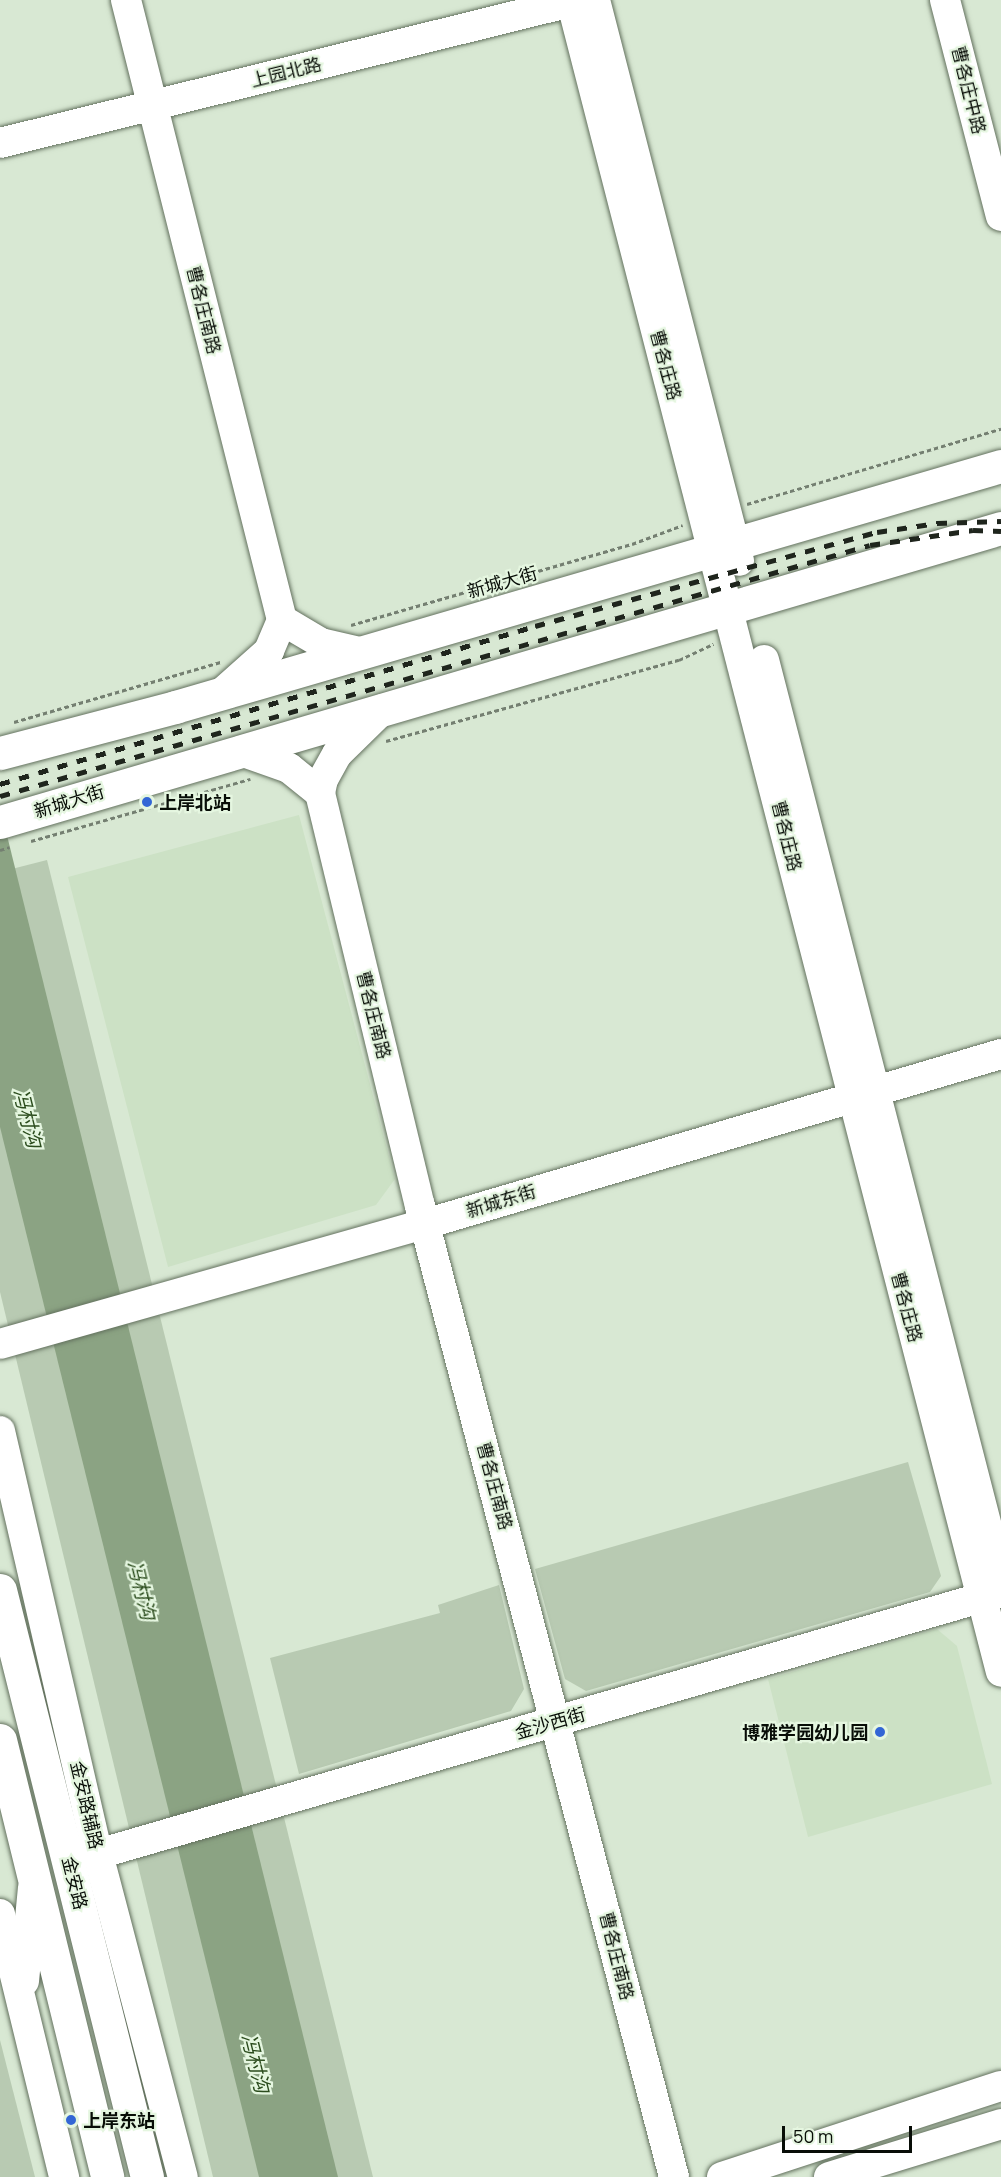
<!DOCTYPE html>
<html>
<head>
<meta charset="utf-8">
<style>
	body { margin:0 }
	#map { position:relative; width:1001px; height:2177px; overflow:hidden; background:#d8e8d3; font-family:Manrope,"Noto Sans SC",sans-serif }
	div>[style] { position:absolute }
	.built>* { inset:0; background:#cce1c5 }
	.green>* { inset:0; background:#b8cab2 }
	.water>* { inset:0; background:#8ba383 }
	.path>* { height:3px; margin-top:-1.5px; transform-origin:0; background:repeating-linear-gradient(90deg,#747f71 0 4.5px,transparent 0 7.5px) }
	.roads { filter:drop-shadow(0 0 2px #63715e) drop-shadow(0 0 2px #63715e) }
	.secondary>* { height:30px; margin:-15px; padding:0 15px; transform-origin:15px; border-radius:15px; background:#fff }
	.primary>* { height:33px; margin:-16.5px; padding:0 16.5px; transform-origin:16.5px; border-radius:16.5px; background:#fff }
	.rail>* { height:4.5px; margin-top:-2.25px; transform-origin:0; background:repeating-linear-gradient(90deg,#1f251d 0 10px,transparent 0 20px) }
	.dots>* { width:16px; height:16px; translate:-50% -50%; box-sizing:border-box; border:3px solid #e5f6e0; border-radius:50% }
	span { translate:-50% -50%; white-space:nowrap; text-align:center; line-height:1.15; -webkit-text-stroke:4.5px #e5f6e0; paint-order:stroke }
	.street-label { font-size:18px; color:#080d07 }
	.poi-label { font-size:18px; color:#080d07; font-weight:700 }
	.left { translate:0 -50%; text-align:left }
	.right { translate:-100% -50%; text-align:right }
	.water-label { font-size:20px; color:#2b4c1d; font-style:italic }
	.scale { position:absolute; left:782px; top:2126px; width:130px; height:27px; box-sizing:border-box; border:3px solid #080d07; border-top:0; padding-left:8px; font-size:18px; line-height:21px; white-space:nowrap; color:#080d07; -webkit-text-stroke:4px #e5f6e0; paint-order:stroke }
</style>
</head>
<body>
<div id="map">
	<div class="built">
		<i style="clip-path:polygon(299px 815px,395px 1179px,376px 1205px,168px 1267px,68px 877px)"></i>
		<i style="clip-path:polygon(937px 1629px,957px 1646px,992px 1784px,808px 1837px,768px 1679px)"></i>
	</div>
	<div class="green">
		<i style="clip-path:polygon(47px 860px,373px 2177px,213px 2177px,0 1292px,0 872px)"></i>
		<i style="clip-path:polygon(908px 1462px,941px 1576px,930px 1592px,586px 1691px,565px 1679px,535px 1569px)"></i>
		<i style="clip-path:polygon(499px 1585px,524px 1689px,511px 1711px,299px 1774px,270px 1658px,440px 1613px,438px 1605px)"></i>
		<i style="clip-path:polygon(0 2040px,35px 2177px,0 2177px)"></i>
	</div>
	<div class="water">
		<i style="clip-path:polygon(0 807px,338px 2177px,259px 2177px,0 1127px)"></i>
	</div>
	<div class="path">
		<i style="left:747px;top:504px;width:265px;rotate:-16.5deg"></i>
		<i style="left:351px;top:625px;width:292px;rotate:-16.1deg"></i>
		<i style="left:632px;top:544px;width:54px;rotate:-20.4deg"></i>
		<i style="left:14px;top:722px;width:216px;rotate:-16.2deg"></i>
		<i style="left:386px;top:741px;width:304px;rotate:-15.5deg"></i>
		<i style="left:679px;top:660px;width:38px;rotate:-25deg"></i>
		<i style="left:31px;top:841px;width:228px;rotate:-15.8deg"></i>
		<i style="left:0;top:850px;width:10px;rotate:-17deg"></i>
	</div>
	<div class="roads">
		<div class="secondary">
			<i style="left:126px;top:0;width:639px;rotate:75.88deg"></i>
			<i style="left:282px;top:620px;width:34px;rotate:113deg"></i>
			<i style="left:269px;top:651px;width:62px;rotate:138.3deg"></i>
			<i style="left:571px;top:0;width:1726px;rotate:75.58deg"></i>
			<i style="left:595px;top:0;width:579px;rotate:75.6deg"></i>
			<i style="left:945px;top:0;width:223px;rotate:75.5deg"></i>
			<i style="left:0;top:143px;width:588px;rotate:-13.87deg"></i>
			<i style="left:282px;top:620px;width:45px;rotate:30.5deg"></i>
			<i style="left:321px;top:643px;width:40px;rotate:13deg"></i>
			<i style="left:764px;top:660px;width:951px;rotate:75.57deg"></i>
			<i style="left:383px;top:709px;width:64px;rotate:135.6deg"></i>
			<i style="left:337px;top:754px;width:29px;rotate:119deg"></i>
			<i style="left:323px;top:779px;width:14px;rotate:102deg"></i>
			<i style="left:320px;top:793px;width:425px;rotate:76.4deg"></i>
			<i style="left:420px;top:1206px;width:1004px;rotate:75.34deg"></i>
			<i style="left:241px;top:751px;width:51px;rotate:19.5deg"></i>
			<i style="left:289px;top:768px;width:40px;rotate:39deg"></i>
			<i style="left:0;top:1344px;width:442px;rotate:-15.8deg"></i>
			<i style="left:425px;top:1224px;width:601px;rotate:-16.44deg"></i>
			<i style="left:0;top:1431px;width:434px;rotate:77deg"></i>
			<i style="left:98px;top:1854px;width:334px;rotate:75.3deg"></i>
			<i style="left:98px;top:1854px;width:940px;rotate:-16.18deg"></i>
			<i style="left:0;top:1914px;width:271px;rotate:76.3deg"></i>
			<i style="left:24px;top:1981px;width:93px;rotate:-84.5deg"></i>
			<i style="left:722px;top:2177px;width:293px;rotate:-18.1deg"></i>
			<i style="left:829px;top:2177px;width:180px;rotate:-17.1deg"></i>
		</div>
		<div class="primary">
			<i style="left:0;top:753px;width:181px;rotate:-14.7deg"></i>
			<i style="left:175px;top:707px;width:860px;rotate:-16.27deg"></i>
			<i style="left:0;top:822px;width:1043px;rotate:-16.37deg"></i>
			<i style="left:0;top:1590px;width:605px;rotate:75.94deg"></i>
			<i style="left:0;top:1740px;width:450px;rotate:76.2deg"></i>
		</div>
	</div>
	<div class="rail">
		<i style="left:0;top:784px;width:558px;rotate:-16.45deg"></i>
		<i style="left:535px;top:626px;width:355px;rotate:-15.4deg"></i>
		<i style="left:877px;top:532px;width:61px;rotate:-8.5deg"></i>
		<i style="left:937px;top:523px;width:64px;rotate:-1.8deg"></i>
		<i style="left:0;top:796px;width:905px;rotate:-16.09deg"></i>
		<i style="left:870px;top:545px;width:104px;rotate:-8.3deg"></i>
		<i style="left:973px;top:530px;width:28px;rotate:2deg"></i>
	</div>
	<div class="dots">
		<i style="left:147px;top:802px;background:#3366d5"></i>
		<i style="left:880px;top:1732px;background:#3366d5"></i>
		<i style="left:71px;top:2120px;background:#3366d5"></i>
	</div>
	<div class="street-label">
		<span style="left:286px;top:72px;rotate:-14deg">上园北路</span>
		<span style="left:969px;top:90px;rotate:76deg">曹各庄中路</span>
		<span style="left:204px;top:310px;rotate:76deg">曹各庄南路</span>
		<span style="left:666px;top:365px;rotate:75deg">曹各庄路</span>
		<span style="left:502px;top:582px;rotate:-16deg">新城大街</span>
		<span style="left:69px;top:801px;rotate:-17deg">新城大街</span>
		<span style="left:787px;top:836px;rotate:76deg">曹各庄路</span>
		<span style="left:374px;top:1015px;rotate:76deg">曹各庄南路</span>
		<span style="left:501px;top:1201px;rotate:-17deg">新城东街</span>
		<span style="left:907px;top:1307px;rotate:75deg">曹各庄路</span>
		<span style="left:495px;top:1486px;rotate:75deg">曹各庄南路</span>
		<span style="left:550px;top:1723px;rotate:-16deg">金沙西街</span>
		<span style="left:87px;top:1805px;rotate:77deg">金安路辅路</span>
		<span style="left:75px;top:1883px;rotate:76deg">金安路</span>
		<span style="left:617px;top:1956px;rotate:76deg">曹各庄南路</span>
	</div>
	<div class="poi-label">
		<span class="left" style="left:159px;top:802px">上岸北站</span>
		<span class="right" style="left:868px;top:1732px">博雅学园幼儿园</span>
		<span class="left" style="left:83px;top:2120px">上岸东站</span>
	</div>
	<div class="water-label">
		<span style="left:28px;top:1118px;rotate:76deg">冯村沟</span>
		<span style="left:142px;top:1590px;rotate:76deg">冯村沟</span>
		<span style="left:256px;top:2063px;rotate:76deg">冯村沟</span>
	</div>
	<div class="scale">50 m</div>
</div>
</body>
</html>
